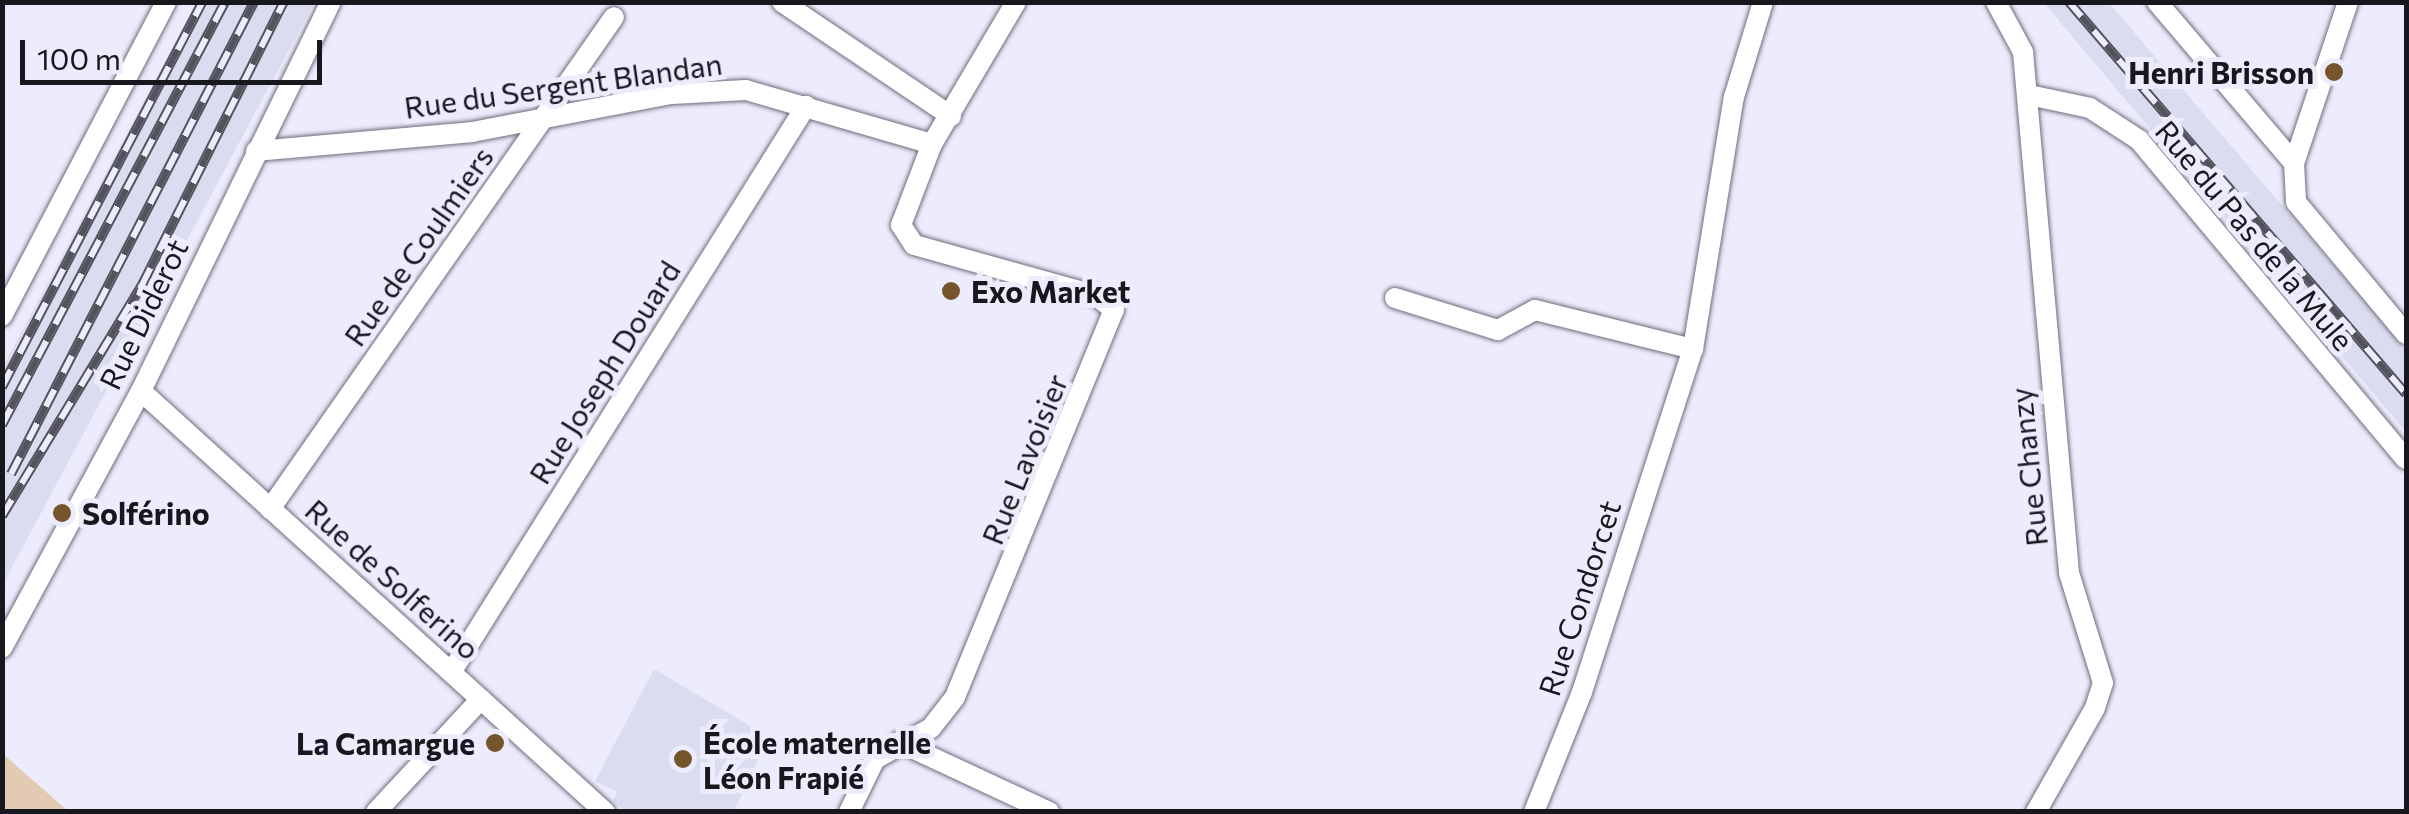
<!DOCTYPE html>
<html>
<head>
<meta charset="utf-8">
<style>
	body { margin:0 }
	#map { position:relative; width:2409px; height:814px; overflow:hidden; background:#ececfd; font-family:Commissioner,sans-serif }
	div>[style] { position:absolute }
	.built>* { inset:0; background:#dcdcf1 }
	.green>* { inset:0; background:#e2cbb2 }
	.roads { filter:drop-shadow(0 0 2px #6d6d7f) drop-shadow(0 0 2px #6d6d7f) }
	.street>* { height:20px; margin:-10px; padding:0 10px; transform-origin:10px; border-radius:10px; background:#fff }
	.rail>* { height:10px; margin-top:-5px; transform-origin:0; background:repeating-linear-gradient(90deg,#ececfd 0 19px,#53535d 0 38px); box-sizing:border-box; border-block:2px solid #53535d }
	.dots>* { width:28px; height:28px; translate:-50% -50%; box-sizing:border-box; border:5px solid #ececfd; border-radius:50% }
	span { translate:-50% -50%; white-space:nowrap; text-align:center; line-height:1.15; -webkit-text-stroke:10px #ececfd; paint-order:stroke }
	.poi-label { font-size:30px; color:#17171e; font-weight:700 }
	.right { translate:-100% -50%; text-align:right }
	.left { translate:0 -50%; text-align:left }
	.street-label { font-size:30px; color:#17171e }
	.frame { position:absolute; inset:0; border:5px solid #17171e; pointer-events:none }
	.scale { position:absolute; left:20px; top:40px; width:302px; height:45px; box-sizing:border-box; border:5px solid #17171e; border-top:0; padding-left:12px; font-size:30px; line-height:35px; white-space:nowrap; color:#17171e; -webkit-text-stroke:8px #ececfd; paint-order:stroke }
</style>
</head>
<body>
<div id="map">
	<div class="built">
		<i style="clip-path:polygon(196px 3px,314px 3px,3px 584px,3px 367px)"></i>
		<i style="clip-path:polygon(2044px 3px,2109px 3px,2406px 350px,2406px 432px)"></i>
		<i style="clip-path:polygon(654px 669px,769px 737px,734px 811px,626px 811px,613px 801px,617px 792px,595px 781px)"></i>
	</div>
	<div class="green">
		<i style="clip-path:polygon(3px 754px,68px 811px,3px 811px)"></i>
	</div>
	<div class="roads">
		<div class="street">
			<i style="left:782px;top:2px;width:204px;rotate:34deg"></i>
			<i style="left:1996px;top:2px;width:57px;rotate:61.6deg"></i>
			<i style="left:2023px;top:52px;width:523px;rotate:84.95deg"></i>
			<i style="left:2069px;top:573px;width:115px;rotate:72.8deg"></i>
			<i style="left:2103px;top:683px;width:26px;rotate:108deg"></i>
			<i style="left:2095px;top:708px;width:120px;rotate:119.6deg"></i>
			<i style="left:2157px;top:2px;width:211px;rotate:49.6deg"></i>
			<i style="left:2348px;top:2px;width:170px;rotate:108.5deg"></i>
			<i style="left:2294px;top:163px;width:39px;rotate:87deg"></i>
			<i style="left:2296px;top:202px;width:172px;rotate:50.2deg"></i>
			<i style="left:2029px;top:95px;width:62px;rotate:12deg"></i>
			<i style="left:2090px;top:108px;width:59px;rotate:33.1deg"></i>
			<i style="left:2139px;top:140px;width:416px;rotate:50.1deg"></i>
			<i style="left:256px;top:151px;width:217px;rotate:-5deg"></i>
			<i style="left:472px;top:132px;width:204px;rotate:-10.8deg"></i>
			<i style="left:672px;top:94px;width:74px;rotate:-3.1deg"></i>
			<i style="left:746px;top:90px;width:194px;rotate:16.2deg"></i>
			<i style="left:1395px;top:298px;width:108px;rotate:17.3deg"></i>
			<i style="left:1498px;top:330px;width:42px;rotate:-28.4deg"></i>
			<i style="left:1535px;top:310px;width:163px;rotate:13.9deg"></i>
			<i style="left:2px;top:316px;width:354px;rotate:-62.4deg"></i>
			<i style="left:141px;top:391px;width:627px;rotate:42.22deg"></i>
			<i style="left:270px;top:509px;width:600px;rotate:-55.04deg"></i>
			<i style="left:2px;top:648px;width:292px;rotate:-61.6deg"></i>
			<i style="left:141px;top:391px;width:433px;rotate:-64deg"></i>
			<i style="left:452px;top:671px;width:667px;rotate:-57.93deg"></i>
			<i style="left:899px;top:742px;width:166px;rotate:25deg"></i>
			<i style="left:376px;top:812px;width:154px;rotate:-47.1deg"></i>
			<i style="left:849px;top:812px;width:59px;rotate:-63.9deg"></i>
			<i style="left:875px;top:759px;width:64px;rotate:-29deg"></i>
			<i style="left:931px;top:728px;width:39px;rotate:-52deg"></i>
			<i style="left:955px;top:697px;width:418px;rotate:-67.7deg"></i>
			<i style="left:1114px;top:310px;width:22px;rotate:-141deg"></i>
			<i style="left:1097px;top:296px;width:190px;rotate:-164.4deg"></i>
			<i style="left:914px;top:245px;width:24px;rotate:-123deg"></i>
			<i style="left:901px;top:225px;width:87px;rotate:-69.1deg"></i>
			<i style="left:932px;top:144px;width:165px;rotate:-59.4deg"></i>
			<i style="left:1534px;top:812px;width:129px;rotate:-68.2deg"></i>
			<i style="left:1582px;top:692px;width:361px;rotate:-72.1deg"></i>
			<i style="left:1693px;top:349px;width:255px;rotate:-80.8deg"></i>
			<i style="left:1734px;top:97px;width:99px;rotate:-73deg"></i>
		</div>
	</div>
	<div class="rail">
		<i style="left:2069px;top:2px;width:517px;rotate:49.31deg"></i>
		<i style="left:2px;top:387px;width:434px;rotate:-62.5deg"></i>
		<i style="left:2px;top:425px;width:478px;rotate:-62.2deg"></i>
		<i style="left:11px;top:474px;width:531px;rotate:-62.76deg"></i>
		<i style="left:2px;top:516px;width:270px;rotate:-58.8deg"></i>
		<i style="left:142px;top:285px;width:317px;rotate:-63.4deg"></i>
	</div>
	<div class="dots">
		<i style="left:2334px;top:72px;background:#76552c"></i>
		<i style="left:951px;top:291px;background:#76552c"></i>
		<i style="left:62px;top:513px;background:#76552c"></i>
		<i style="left:495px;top:743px;background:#76552c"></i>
		<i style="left:683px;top:759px;background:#76552c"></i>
	</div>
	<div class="poi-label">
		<span class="right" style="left:2314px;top:72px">Henri Brisson</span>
		<span class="left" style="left:971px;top:291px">Exo Market</span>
		<span class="left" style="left:82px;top:513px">Solférino</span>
		<span class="left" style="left:703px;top:759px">École maternelle<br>Léon Frapié</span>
		<span class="right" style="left:475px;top:743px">La Camargue</span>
	</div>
	<div class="street-label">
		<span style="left:563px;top:85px;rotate:-8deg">Rue du Sergent Blandan</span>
		<span style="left:2255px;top:235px;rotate:50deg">Rue du Pas de la Mule</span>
		<span style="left:418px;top:246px;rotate:-55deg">Rue de Coulmiers</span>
		<span style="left:143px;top:314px;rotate:-64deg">Rue Diderot</span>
		<span style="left:604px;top:372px;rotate:-58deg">Rue Joseph Douard</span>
		<span style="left:1024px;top:459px;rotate:-68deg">Rue Lavoisier</span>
		<span style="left:2028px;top:467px;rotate:-96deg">Rue Chanzy</span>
		<span style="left:393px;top:579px;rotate:42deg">Rue de Solferino</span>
		<span style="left:1579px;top:598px;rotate:-72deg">Rue Condorcet</span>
	</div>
	<div class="frame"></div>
	<div class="scale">100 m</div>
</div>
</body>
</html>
